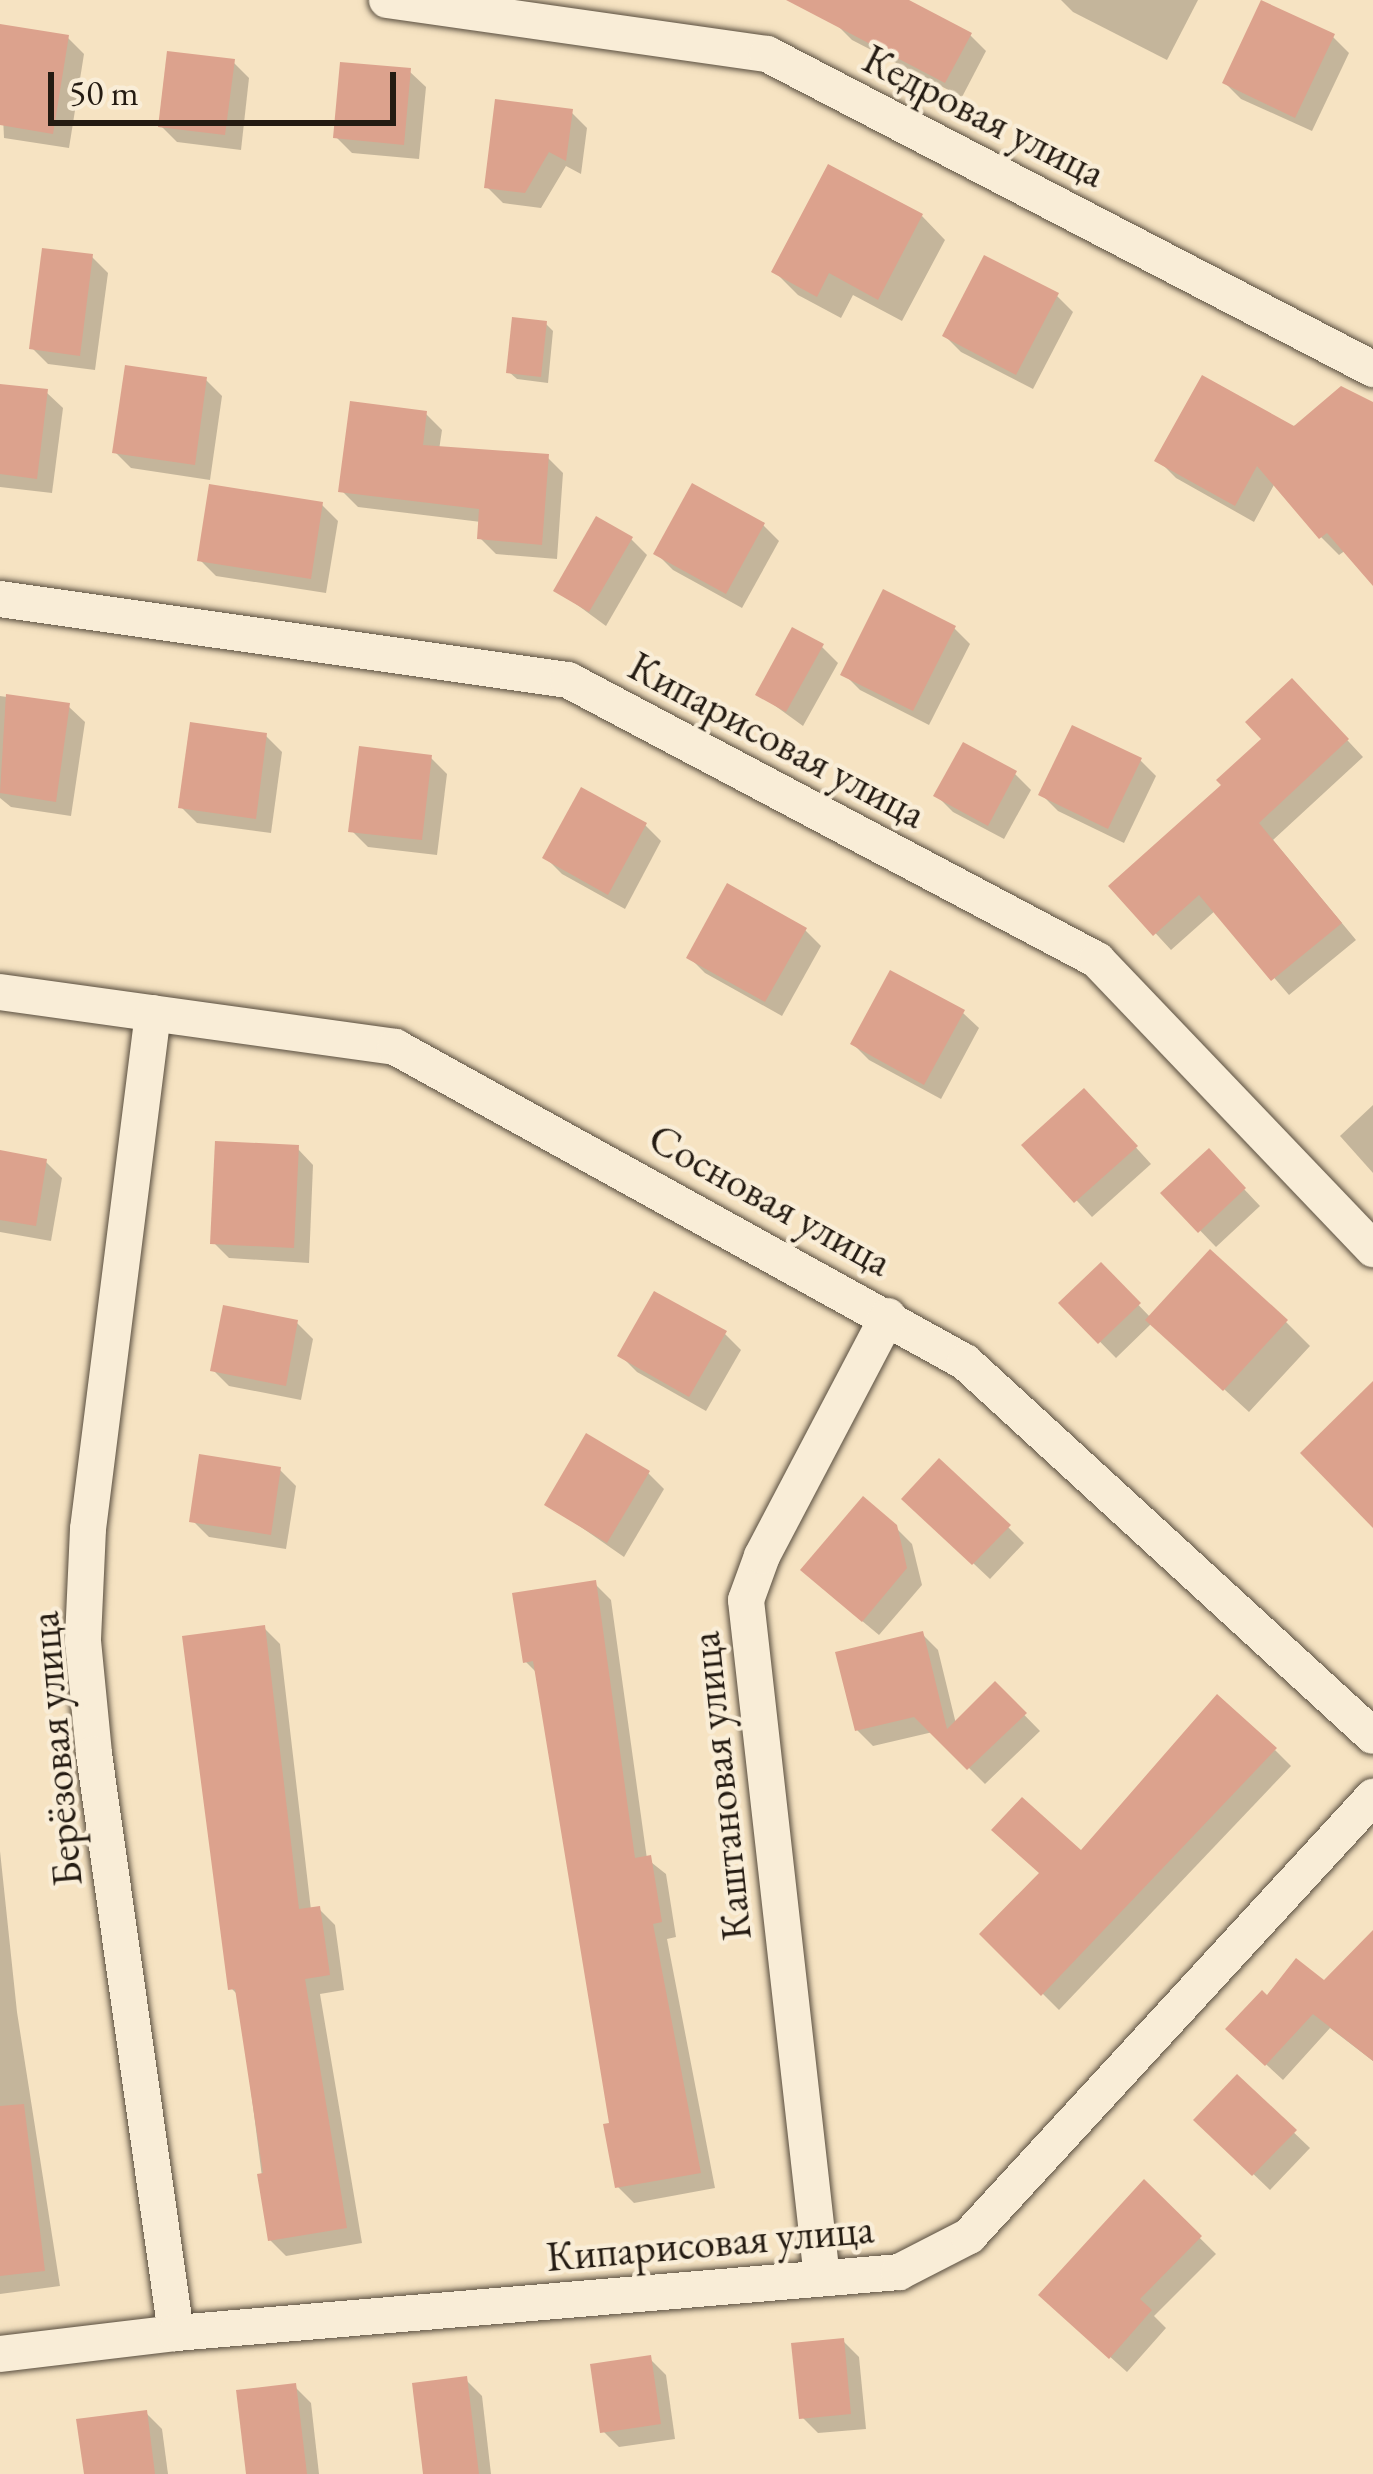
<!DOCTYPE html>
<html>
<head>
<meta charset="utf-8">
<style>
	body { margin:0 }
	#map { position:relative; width:1373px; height:2474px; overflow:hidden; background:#f6e3c2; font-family:"EB Garamond",serif }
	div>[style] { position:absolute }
	.shadow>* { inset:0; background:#0003 }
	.building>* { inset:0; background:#dca28d }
	.roads { filter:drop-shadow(0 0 3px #584d3e) drop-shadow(0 0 3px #584d3e) }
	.minor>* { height:36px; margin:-18px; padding:0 18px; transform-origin:18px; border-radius:18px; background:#f9edd7 }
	span { translate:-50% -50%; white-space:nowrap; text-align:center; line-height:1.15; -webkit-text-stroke:9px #f9edd7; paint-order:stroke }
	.street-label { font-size:42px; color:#241b12 }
	.scale { position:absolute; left:48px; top:72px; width:348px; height:54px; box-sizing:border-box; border:6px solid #241b12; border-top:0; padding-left:15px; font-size:36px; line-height:42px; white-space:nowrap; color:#241b12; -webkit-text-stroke:9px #f9edd7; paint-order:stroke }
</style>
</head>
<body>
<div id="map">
	<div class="shadow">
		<i style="clip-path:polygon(848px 0,903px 0,970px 35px,986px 51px,962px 97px,852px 40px,836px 24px)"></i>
		<i style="clip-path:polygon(1061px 0,1198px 0,1167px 60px,1073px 12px)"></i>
		<i style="clip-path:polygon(1333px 37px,1349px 53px,1312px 131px,1241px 99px,1225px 83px)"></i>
		<i style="clip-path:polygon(68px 38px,84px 54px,69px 148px,4px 138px,0 50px)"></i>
		<i style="clip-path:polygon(233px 62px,249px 78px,241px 150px,177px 142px,161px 126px)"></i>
		<i style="clip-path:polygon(409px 71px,426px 87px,419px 159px,352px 153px,336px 137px)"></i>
		<i style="clip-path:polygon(571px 112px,587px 128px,581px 174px,566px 166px,541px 208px,503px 203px,487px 187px)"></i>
		<i style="clip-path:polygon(922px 216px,945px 240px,902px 321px,853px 295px,841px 318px,798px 295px,774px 271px)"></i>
		<i style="clip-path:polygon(92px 257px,108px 273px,95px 370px,48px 364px,32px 348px)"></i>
		<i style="clip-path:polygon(1057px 296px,1073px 312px,1033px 389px,961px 352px,945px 336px)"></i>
		<i style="clip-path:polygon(546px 324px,553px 331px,548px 383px,517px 379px,509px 372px)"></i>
		<i style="clip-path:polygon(206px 380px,222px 396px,210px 480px,131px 468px,115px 452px)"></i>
		<i style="clip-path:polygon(0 387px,46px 392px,63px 408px,52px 493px,0 487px)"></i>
		<i style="clip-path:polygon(1373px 406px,1373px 581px,1346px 550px,1339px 555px,1321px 537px,1275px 483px,1254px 522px,1176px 478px,1158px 460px)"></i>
		<i style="clip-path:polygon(426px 414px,442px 430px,439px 450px,547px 457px,563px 473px,557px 559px,496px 554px,480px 538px,481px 522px,358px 507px,342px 491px)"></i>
		<i style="clip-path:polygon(322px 505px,338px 521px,326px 593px,216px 576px,200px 560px)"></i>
		<i style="clip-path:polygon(763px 525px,779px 541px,742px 608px,673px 570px,657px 554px)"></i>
		<i style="clip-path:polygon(631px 539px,647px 555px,606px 626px,557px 590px)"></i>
		<i style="clip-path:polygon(954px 628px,970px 644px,929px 725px,860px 690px,844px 674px)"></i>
		<i style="clip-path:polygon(822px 647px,838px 663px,803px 726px,759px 694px)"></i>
		<i style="clip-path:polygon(0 696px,68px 706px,85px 722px,71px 816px,11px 807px,0 798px)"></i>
		<i style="clip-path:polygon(1308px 698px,1363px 757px,1273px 840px,1356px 940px,1289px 995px,1216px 910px,1171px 950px,1113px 887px,1225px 785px)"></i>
		<i style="clip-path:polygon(266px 736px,282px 752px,271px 833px,197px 823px,181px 807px)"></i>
		<i style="clip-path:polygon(431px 758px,447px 774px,437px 855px,368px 847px,352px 831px)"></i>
		<i style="clip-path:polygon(1140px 760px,1156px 776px,1124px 843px,1058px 811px,1042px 795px)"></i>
		<i style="clip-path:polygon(1015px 774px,1031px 790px,1004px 839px,953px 812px,937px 796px)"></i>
		<i style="clip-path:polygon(645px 825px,661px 841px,625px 909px,562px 874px,546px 858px)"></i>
		<i style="clip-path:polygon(805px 930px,821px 946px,782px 1016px,705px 973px,689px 957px)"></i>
		<i style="clip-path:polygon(963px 1013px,979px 1028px,941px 1099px,869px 1060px,853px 1044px)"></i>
		<i style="clip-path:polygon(1373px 1105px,1373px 1173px,1340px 1136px)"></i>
		<i style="clip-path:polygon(1100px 1108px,1151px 1164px,1092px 1217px,1025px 1145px)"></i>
		<i style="clip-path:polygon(297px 1148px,313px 1165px,309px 1263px,229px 1258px,213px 1242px)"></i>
		<i style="clip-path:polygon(1209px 1152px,1260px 1206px,1216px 1247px,1164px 1193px)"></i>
		<i style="clip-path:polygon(0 1153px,46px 1162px,62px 1178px,51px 1241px,0 1232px)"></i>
		<i style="clip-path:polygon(1101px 1266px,1151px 1318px,1286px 1322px,1310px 1346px,1249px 1412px,1152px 1323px,1116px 1358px,1062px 1303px)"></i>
		<i style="clip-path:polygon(297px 1323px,313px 1339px,301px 1400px,229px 1386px,213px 1370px)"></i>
		<i style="clip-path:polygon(725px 1334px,741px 1350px,706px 1411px,637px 1372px,621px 1356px)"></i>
		<i style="clip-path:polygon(280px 1470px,296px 1486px,286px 1549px,209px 1537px,193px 1521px)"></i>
		<i style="clip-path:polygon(648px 1473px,664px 1489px,624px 1557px,548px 1504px)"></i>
		<i style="clip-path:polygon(921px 1514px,1008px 1527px,1024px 1543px,990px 1579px)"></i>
		<i style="clip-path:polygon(895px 1527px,912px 1544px,922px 1585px,879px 1635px,820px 1586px)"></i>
		<i style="clip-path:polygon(595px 1584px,611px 1600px,647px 1859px,666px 1874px,676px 1937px,667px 1939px,715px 2188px,634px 2203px,618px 2187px,613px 2126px,538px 1674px,526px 1662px)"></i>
		<i style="clip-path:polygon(264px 1628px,280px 1644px,311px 1910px,319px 1909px,335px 1925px,344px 1990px,320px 1994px,362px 2243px,286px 2256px,270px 2240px,239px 1996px,231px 1988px)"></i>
		<i style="clip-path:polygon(922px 1634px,938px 1650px,956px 1724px,995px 1685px,1040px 1731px,985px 1784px,933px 1732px,873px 1746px,857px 1730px)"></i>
		<i style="clip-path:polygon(1275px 1750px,1291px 1766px,1059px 2010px,983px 1934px,1042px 1874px)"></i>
		<i style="clip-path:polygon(0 1851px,17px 2012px,60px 2286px,0 2294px)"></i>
		<i style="clip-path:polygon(1373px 1934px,1373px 2061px,1330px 2028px,1283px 2080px,1245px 2045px,1267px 1999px,1325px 1984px)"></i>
		<i style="clip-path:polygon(1237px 2078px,1310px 2148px,1270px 2190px,1197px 2120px)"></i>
		<i style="clip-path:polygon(1144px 2183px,1216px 2254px,1154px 2316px,1166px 2328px,1127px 2372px,1058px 2310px)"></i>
		<i style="clip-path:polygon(843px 2341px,859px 2357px,866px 2429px,818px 2433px,802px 2417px)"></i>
		<i style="clip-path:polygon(650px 2359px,666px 2375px,675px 2439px,619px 2447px,603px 2431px)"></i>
		<i style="clip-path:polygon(466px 2380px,482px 2396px,491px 2474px,426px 2474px)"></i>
		<i style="clip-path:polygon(295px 2387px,311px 2403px,319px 2474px,249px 2474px)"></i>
		<i style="clip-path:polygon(146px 2413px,162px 2429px,168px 2474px,87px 2474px)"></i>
	</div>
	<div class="building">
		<i style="clip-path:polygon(786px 0,909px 0,972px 33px,945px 83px)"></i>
		<i style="clip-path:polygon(1261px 0,1335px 34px,1295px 118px,1222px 83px)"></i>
		<i style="clip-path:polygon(0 24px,69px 35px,53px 134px,0 125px)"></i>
		<i style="clip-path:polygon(167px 51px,235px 59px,225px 135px,158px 127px)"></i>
		<i style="clip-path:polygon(340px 62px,411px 68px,404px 145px,333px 138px)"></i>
		<i style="clip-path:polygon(495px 99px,573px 109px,566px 161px,549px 152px,525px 193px,484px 188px)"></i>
		<i style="clip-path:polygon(828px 164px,923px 214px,878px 300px,829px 273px,817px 297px,771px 272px)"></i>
		<i style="clip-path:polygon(42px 248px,93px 254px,80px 356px,29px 349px)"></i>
		<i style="clip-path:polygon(984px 255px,1059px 293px,1016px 375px,942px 336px)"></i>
		<i style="clip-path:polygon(512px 317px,547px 321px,541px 377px,506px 373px)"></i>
		<i style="clip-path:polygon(125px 365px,207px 377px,195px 465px,112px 453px)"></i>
		<i style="clip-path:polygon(1202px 375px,1294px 426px,1341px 386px,1373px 402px,1373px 586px,1327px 533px,1319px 539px,1257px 466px,1235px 506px,1154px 461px)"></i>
		<i style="clip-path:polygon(0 384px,48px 389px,37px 479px,0 474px)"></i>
		<i style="clip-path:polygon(350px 401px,427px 411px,423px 445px,549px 454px,542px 545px,477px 539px,479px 509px,338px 492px)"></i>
		<i style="clip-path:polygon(692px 483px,765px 523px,726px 594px,653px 554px)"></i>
		<i style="clip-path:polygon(209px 484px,323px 502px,311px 579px,197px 561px)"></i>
		<i style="clip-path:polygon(596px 516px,633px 537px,589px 612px,553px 591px)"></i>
		<i style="clip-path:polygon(883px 589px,956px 626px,913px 711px,840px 675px)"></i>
		<i style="clip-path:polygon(792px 627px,824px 644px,786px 712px,755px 695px)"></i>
		<i style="clip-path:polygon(1292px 678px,1349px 739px,1259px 823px,1342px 923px,1271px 981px,1199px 895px,1153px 936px,1108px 886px,1221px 785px,1216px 780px,1261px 739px,1245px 722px)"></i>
		<i style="clip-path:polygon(6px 694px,70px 703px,56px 802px,0 793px)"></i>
		<i style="clip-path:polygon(190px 722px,267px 733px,256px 819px,178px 808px)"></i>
		<i style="clip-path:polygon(1072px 725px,1142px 758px,1108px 829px,1038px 795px)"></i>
		<i style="clip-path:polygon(963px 742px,1017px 771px,988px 826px,933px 796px)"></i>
		<i style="clip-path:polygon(359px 746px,432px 755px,422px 840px,348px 832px)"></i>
		<i style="clip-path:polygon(581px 787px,647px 823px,608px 895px,542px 858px)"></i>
		<i style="clip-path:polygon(727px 883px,807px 928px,765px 1002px,686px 958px)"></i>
		<i style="clip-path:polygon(890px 970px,965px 1010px,924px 1085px,850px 1044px)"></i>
		<i style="clip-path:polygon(1084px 1088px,1138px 1146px,1074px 1203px,1021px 1145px)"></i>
		<i style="clip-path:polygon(215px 1141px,299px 1145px,294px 1248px,210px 1244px)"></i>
		<i style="clip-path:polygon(1209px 1148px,1246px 1188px,1198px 1233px,1160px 1193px)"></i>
		<i style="clip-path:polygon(0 1150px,47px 1159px,36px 1226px,0 1220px)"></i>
		<i style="clip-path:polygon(1210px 1249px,1288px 1320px,1223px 1391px,1145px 1320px)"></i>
		<i style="clip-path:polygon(1101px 1262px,1141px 1303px,1098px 1344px,1058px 1303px)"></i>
		<i style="clip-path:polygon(654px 1291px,727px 1331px,689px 1397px,617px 1356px)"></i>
		<i style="clip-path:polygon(223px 1305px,298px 1320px,286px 1386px,210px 1371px)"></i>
		<i style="clip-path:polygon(1373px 1381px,1373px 1528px,1300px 1453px)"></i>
		<i style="clip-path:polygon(586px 1433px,650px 1471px,607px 1543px,544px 1505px)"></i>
		<i style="clip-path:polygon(199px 1454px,281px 1467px,271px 1535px,189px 1522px)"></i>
		<i style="clip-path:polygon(939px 1458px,1011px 1525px,972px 1565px,901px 1499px)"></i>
		<i style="clip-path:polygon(863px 1496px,897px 1525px,907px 1568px,862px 1622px,800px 1570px)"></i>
		<i style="clip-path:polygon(596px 1580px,635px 1858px,651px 1855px,662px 1922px,653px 1924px,701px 2173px,615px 2188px,603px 2124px,609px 2123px,533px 1661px,523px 1663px,512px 1593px)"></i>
		<i style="clip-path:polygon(265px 1625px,299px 1909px,320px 1906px,330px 1975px,305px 1979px,347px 2228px,268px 2241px,257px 2174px,263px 2173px,235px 1989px,228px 1990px,182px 1636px)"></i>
		<i style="clip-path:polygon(923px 1631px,947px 1729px,995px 1681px,1027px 1713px,967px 1770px,914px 1717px,855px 1731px,835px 1652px)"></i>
		<i style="clip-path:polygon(1217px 1694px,1277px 1748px,1041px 1996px,979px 1934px,1039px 1873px,991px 1830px,1022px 1797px,1081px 1850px)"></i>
		<i style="clip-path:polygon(1373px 1930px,1373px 2061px,1313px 2014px,1265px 2066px,1225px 2029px,1262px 1990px,1267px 1995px,1296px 1958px,1324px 1980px)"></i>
		<i style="clip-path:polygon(1237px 2074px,1297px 2130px,1252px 2176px,1193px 2120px)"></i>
		<i style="clip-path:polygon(24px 2104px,45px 2271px,0 2276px,0 2106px)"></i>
		<i style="clip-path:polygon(1144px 2179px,1202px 2236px,1140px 2299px,1152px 2310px,1109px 2359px,1038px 2295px)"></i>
		<i style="clip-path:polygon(844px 2338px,851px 2414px,799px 2419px,791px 2343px)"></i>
		<i style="clip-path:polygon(651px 2355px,661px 2424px,600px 2433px,590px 2364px)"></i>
		<i style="clip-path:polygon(467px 2376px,479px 2474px,423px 2474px,412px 2383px)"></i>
		<i style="clip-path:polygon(296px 2383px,307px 2474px,246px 2474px,236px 2390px)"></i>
		<i style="clip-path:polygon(147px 2410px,155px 2474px,84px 2474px,76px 2419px)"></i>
	</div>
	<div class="roads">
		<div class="minor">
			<i style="left:387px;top:0;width:384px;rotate:8.1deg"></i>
			<i style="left:767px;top:54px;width:683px;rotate:27.47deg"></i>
			<i style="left:0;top:599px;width:574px;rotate:8.12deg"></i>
			<i style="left:568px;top:680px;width:599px;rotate:27.89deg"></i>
			<i style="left:1097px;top:960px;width:400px;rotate:46.3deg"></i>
			<i style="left:0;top:992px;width:399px;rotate:7.9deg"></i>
			<i style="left:395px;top:1047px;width:651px;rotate:28.93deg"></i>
			<i style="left:965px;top:1362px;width:553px;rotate:42.51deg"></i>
			<i style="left:153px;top:1013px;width:520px;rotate:97.18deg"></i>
			<i style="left:88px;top:1529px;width:112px;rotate:92.6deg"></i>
			<i style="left:83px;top:1641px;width:114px;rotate:84.4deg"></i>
			<i style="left:94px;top:1754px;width:585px;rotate:81.94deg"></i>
			<i style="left:822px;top:2278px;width:682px;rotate:-96.4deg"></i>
			<i style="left:746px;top:1600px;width:47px;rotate:-70deg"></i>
			<i style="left:762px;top:1556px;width:271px;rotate:-62.3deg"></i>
			<i style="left:0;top:2354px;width:177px;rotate:-6.8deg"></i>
			<i style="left:176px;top:2333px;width:726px;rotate:-4.82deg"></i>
			<i style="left:899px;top:2272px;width:79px;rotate:-27.2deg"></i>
			<i style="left:969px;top:2236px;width:597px;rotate:-47.38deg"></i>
		</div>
	</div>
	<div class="street-label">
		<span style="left:984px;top:116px;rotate:27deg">Кедровая улица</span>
		<span style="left:777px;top:740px;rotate:28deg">Кипарисовая улица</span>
		<span style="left:770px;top:1200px;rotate:29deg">Сосновая улица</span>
		<span style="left:56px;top:1749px;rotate:-95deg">Берёзовая улица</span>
		<span style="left:721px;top:1786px;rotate:-96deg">Каштановая улица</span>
		<span style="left:710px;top:2243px;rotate:-5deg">Кипарисовая улица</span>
	</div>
	<div class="scale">50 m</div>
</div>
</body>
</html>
